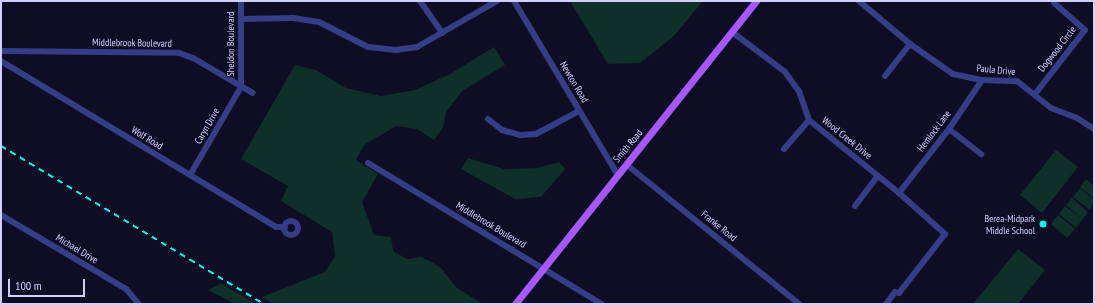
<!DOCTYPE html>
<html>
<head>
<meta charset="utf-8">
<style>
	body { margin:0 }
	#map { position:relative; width:1095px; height:305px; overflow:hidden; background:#0d0d24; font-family:"PT Sans Narrow",sans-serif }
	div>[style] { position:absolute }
	.green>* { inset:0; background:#0f2f29 }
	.minor>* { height:6px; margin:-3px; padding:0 3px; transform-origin:3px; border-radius:3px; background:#353d86 }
	.minor>.ring { margin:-3px; padding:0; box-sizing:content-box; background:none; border:6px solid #353d86; border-radius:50% }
	.major>* { height:7px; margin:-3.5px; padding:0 3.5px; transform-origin:3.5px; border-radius:3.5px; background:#a857ff }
	.rail>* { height:1.5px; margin-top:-0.75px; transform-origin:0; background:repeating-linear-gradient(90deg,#00fbef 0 6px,transparent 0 11px) }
	.dots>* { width:11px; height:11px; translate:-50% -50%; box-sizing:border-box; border:2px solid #0d0d24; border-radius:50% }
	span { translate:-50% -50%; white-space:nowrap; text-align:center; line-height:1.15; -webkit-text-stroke:3px #0d0d24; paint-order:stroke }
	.street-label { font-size:10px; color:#d0d1ff }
	.poi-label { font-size:10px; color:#d0d1ff }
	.right { translate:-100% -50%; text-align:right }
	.frame { position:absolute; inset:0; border:2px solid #d0d1ff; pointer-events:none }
	.scale { position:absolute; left:8px; top:279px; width:77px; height:18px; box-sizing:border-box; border:2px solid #d0d1ff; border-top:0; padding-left:5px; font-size:12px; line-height:14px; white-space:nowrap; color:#d0d1ff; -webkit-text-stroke:3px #0d0d24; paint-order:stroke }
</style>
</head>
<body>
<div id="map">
	<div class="green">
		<i style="clip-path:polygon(570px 1px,703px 1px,674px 36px,640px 63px,608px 64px)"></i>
		<i style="clip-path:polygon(494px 47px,505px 65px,462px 91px,446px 112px,443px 128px,434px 140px,417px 129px,396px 126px,364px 145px,356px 160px,378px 174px,362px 202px,374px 235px,391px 237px,393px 251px,407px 259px,422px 257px,440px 267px,457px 288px,483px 304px,274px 304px,262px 297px,325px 272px,335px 256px,332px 232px,281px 201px,288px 186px,241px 159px,295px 65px,316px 70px,346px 88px,381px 96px,415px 90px,450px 74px)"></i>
		<i style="clip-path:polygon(1056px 150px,1078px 167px,1042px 213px,1020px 195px)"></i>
		<i style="clip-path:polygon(468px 158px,504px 169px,537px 168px,559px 162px,565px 169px,541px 197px,515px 199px,461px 169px)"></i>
		<i style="clip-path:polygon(1086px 179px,1094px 186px,1094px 199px,1080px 187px)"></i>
		<i style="clip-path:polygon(1080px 188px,1094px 200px,1090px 210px,1073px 197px)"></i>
		<i style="clip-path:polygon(1072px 198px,1088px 212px,1076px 228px,1059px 214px,1065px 206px,1080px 217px,1066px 205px)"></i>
		<i style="clip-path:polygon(1058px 215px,1075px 229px,1067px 238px,1051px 224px)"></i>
		<i style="clip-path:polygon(1018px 249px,1045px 270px,1018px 304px,973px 304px)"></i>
		<i style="clip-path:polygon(221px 283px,256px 304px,235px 304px,208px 290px)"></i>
	</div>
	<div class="minor">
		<i style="left:420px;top:1px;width:39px;rotate:55deg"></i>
		<i style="left:514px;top:1px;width:201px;rotate:59.2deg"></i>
		<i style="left:859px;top:1px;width:67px;rotate:40.1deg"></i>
		<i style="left:910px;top:44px;width:52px;rotate:34.9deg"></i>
		<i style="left:953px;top:74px;width:30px;rotate:12deg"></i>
		<i style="left:982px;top:80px;width:35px;rotate:2deg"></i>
		<i style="left:1017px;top:81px;width:43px;rotate:38.5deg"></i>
		<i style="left:1051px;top:108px;width:28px;rotate:21deg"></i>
		<i style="left:1077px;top:118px;width:20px;rotate:33deg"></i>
		<i style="left:241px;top:19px;width:52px;rotate:-1.1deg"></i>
		<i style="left:293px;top:18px;width:26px;rotate:9deg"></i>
		<i style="left:319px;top:22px;width:55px;rotate:27deg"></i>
		<i style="left:368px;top:47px;width:28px;rotate:6deg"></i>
		<i style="left:396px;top:50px;width:21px;rotate:-8deg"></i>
		<i style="left:417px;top:47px;width:92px;rotate:-29.9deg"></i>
		<i style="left:732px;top:32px;width:66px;rotate:37deg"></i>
		<i style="left:785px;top:72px;width:24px;rotate:54deg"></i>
		<i style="left:799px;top:91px;width:31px;rotate:71deg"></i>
		<i style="left:809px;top:120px;width:116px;rotate:39deg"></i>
		<i style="left:899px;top:193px;width:62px;rotate:41.7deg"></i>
		<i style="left:945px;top:234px;width:75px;rotate:127.9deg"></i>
		<i style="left:1px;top:51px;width:178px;rotate:0.6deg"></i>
		<i style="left:179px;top:53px;width:15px;rotate:20deg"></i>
		<i style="left:193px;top:58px;width:69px;rotate:30.3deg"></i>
		<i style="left:1px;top:61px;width:321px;rotate:31.1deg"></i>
		<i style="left:276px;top:227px;width:9px"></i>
		<i style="left:885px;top:76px;width:41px;rotate:-52deg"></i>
		<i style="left:1035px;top:94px;width:81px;rotate:-52deg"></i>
		<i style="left:1085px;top:30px;width:41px;rotate:-138.9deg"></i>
		<i style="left:488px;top:119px;width:18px;rotate:38deg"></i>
		<i style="left:502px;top:130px;width:19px;rotate:16deg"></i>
		<i style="left:520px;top:135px;width:16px;rotate:-4deg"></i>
		<i style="left:536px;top:134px;width:49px;rotate:-28.1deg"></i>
		<i style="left:949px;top:129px;width:41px;rotate:38deg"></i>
		<i style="left:784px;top:149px;width:38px;rotate:-49deg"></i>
		<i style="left:368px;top:163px;width:273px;rotate:31.1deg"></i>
		<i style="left:627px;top:165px;width:221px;rotate:38.9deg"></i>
		<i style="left:190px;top:175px;width:102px;rotate:-59.9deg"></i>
		<i style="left:241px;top:87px;width:86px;rotate:-90deg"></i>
		<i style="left:899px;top:193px;width:81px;rotate:-52deg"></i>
		<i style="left:949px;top:129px;width:59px;rotate:-56deg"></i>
		<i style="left:855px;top:206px;width:38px;rotate:-53deg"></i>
		<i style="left:1px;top:215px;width:145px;rotate:30.6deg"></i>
		<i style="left:126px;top:289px;width:20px;rotate:49deg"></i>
		<i class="ring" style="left:284px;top:221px;width:8px;height:8px"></i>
		<i style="left:886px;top:304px;width:15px;rotate:-53deg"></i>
	</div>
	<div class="major">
		<i style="left:515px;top:304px;width:387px;rotate:-51.5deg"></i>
	</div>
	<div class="rail">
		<i style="left:1px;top:146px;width:307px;rotate:31deg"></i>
	</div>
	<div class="dots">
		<i style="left:1043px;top:224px;background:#00fbef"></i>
	</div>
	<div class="street-label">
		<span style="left:132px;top:43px;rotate:1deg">Middlebrook Boulevard</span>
		<span style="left:231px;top:44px;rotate:-90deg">Sheldon Boulevard</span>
		<span style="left:1057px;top:49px;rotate:-52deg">Dogwood Circle</span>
		<span style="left:996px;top:70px;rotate:6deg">Paula Drive</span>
		<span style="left:574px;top:82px;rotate:59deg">Newton Road</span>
		<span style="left:207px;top:126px;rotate:-60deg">Caryn Drive</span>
		<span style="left:934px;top:131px;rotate:-53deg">Hemlock Lane</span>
		<span style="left:147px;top:138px;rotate:31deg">Wolf Road</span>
		<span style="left:847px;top:138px;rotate:39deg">Wood Creek Drive</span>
		<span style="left:628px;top:146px;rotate:-50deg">Smith Road</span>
		<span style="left:491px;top:225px;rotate:31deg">Middlebrook Boulevard</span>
		<span style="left:719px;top:226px;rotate:39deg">Franke Road</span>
		<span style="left:77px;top:249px;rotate:31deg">Michael Drive</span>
	</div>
	<div class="poi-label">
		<span class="right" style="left:1035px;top:224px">Berea-Midpark<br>Middle School</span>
	</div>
	<div class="frame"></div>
	<div class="scale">100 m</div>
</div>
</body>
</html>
